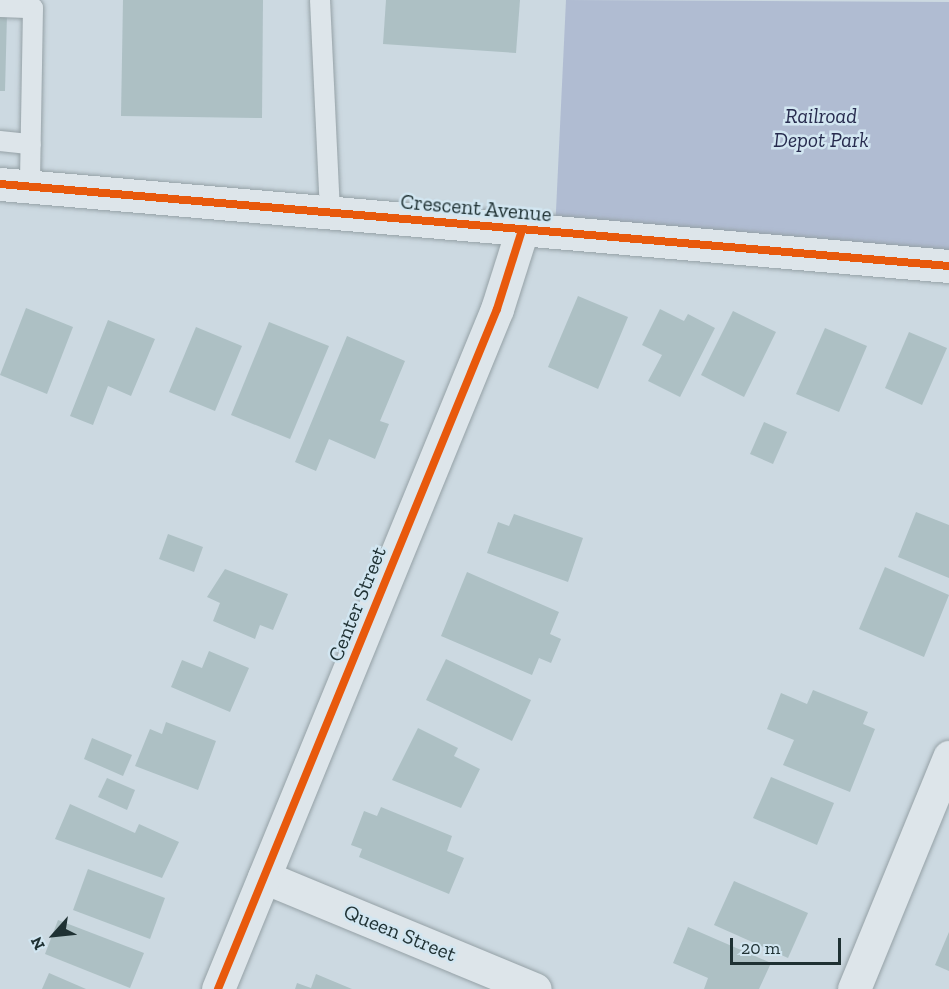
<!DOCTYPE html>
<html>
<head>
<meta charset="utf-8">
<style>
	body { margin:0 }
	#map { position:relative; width:949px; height:989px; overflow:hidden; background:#ccd9e1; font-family:"Zilla Slab",serif }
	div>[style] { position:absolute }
	.green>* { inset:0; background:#b0bcd2 }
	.building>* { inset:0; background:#adc0c4 }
	.roads { filter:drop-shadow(0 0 2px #95a1a6) drop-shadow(0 0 2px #95a1a6) }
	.service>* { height:20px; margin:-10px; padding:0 10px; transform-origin:10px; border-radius:10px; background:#dde5ea }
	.minor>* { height:33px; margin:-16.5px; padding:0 16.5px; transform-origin:16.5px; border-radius:16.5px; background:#dde5ea }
	.cycleway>* { height:8px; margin:-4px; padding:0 4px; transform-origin:4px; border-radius:4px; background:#e8590c }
	span { translate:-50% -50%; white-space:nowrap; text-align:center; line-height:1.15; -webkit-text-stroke:5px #d2e6f1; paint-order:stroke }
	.park-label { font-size:21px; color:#272b4e; font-style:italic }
	.street-label { font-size:21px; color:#1f3133 }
	.north { position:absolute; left:24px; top:905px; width:60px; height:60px; -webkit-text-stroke:4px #d2e6f1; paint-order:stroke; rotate:243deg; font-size:16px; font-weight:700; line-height:24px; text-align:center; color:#1f3133 }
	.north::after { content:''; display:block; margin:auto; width:21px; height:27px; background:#1f3133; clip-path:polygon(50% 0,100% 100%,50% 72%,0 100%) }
	.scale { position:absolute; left:730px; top:938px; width:111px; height:27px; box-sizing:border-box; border:3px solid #1f3133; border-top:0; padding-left:8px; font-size:18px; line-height:21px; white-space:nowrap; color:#1f3133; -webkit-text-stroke:4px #d2e6f1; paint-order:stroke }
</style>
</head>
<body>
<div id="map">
	<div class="green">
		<i style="clip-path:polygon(566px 0,949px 2px,949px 266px,555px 232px)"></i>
	</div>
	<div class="building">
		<i style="clip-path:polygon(123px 0,263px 0,262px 118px,121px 116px)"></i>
		<i style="clip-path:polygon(386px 0,520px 0,516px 53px,383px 44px)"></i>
		<i style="clip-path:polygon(0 14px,7px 14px,5px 91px,0 91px)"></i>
		<i style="clip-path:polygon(578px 296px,628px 317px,598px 389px,548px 367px)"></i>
		<i style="clip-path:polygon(26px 308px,73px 327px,47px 394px,0 375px)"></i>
		<i style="clip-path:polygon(660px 309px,684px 321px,688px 314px,715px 328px,680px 397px,648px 381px,662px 355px,642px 345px)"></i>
		<i style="clip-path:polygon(733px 311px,776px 332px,744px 397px,701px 375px)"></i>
		<i style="clip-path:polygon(108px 320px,155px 339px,131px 396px,108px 386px,93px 425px,70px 416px)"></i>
		<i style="clip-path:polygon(269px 322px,329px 346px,290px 439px,231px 415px)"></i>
		<i style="clip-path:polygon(196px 327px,242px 346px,215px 411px,169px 392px)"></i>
		<i style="clip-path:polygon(825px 328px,867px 346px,839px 412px,796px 394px)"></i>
		<i style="clip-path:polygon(909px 332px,947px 348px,922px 405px,885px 388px)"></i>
		<i style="clip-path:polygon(347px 336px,405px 361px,380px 421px,389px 424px,375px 459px,329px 439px,316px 471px,295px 462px)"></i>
		<i style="clip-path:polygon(764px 422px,787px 432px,773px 464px,750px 454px)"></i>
		<i style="clip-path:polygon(916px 512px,949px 525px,949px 578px,898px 557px)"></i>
		<i style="clip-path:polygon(514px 514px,583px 538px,568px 582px,487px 553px,498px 522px,509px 526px)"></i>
		<i style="clip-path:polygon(168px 534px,203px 547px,194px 572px,159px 559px)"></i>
		<i style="clip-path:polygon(885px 567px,949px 595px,924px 657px,859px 629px)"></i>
		<i style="clip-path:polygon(225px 569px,288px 594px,273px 630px,260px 625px,255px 639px,213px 621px,220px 603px,207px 597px)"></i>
		<i style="clip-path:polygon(467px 572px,559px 612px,550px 634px,561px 639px,551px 663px,539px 658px,532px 675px,441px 636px)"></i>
		<i style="clip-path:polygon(209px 651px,249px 668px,230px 712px,171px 687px,182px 660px,202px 668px)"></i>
		<i style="clip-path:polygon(446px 659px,531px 700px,512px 741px,426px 700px)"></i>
		<i style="clip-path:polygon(813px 690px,868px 712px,863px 724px,875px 729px,850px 792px,783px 765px,794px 740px,767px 729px,781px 693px,807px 704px)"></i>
		<i style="clip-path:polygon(166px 722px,216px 741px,198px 790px,135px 766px,150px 729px,162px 734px)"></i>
		<i style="clip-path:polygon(418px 728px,458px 748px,454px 756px,480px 769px,461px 808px,392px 780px)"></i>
		<i style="clip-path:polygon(92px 738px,132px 755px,123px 776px,84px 759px)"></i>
		<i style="clip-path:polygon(771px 777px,834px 803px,817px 845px,753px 818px)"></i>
		<i style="clip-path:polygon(107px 778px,135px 790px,127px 810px,98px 797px)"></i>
		<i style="clip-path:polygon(70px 804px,135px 833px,139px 824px,179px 842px,162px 878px,55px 839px)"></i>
		<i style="clip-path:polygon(381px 807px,452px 836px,447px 851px,464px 858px,449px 894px,359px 857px,362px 849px,351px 845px,364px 811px,377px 816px)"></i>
		<i style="clip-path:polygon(88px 869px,165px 898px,150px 939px,73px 910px)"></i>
		<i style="clip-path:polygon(734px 881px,808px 913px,788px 958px,714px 925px)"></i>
		<i style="clip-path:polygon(58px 920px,144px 953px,130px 988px,45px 954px)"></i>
		<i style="clip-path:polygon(688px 927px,771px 963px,759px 989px,704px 989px,708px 978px,673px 963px)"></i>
		<i style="clip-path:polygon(949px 932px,949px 971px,935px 965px)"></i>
		<i style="clip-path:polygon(49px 973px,86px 989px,42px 989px)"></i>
		<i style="clip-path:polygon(316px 974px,352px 989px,295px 989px,297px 983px,311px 988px)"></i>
	</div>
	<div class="roads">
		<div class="service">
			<i style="left:320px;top:0;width:213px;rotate:87.3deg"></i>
			<i style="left:0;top:7px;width:33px;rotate:2deg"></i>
			<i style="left:33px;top:8px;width:178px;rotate:91deg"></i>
			<i style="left:0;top:141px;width:31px;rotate:6deg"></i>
		</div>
		<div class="minor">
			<i style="left:0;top:184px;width:953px;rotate:4.94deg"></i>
			<i style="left:264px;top:877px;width:293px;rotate:22.5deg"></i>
			<i style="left:218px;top:989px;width:735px;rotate:-67.69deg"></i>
			<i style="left:497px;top:309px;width:83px;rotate:-72.4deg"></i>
			<i style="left:854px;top:989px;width:251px;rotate:-67.7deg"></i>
		</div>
	</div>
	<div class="cycleway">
		<i style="left:0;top:184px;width:953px;rotate:4.94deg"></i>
		<i style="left:218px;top:989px;width:735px;rotate:-67.69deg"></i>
		<i style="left:497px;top:309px;width:83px;rotate:-72.4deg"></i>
	</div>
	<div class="park-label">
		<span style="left:821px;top:128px">Railroad<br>Depot Park</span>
	</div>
	<div class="street-label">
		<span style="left:476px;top:208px;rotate:5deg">Crescent Avenue</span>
		<span style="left:357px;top:604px;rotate:-68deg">Center Street</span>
		<span style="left:400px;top:933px;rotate:22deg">Queen Street</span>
	</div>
	<div class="north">N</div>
	<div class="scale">20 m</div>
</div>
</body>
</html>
